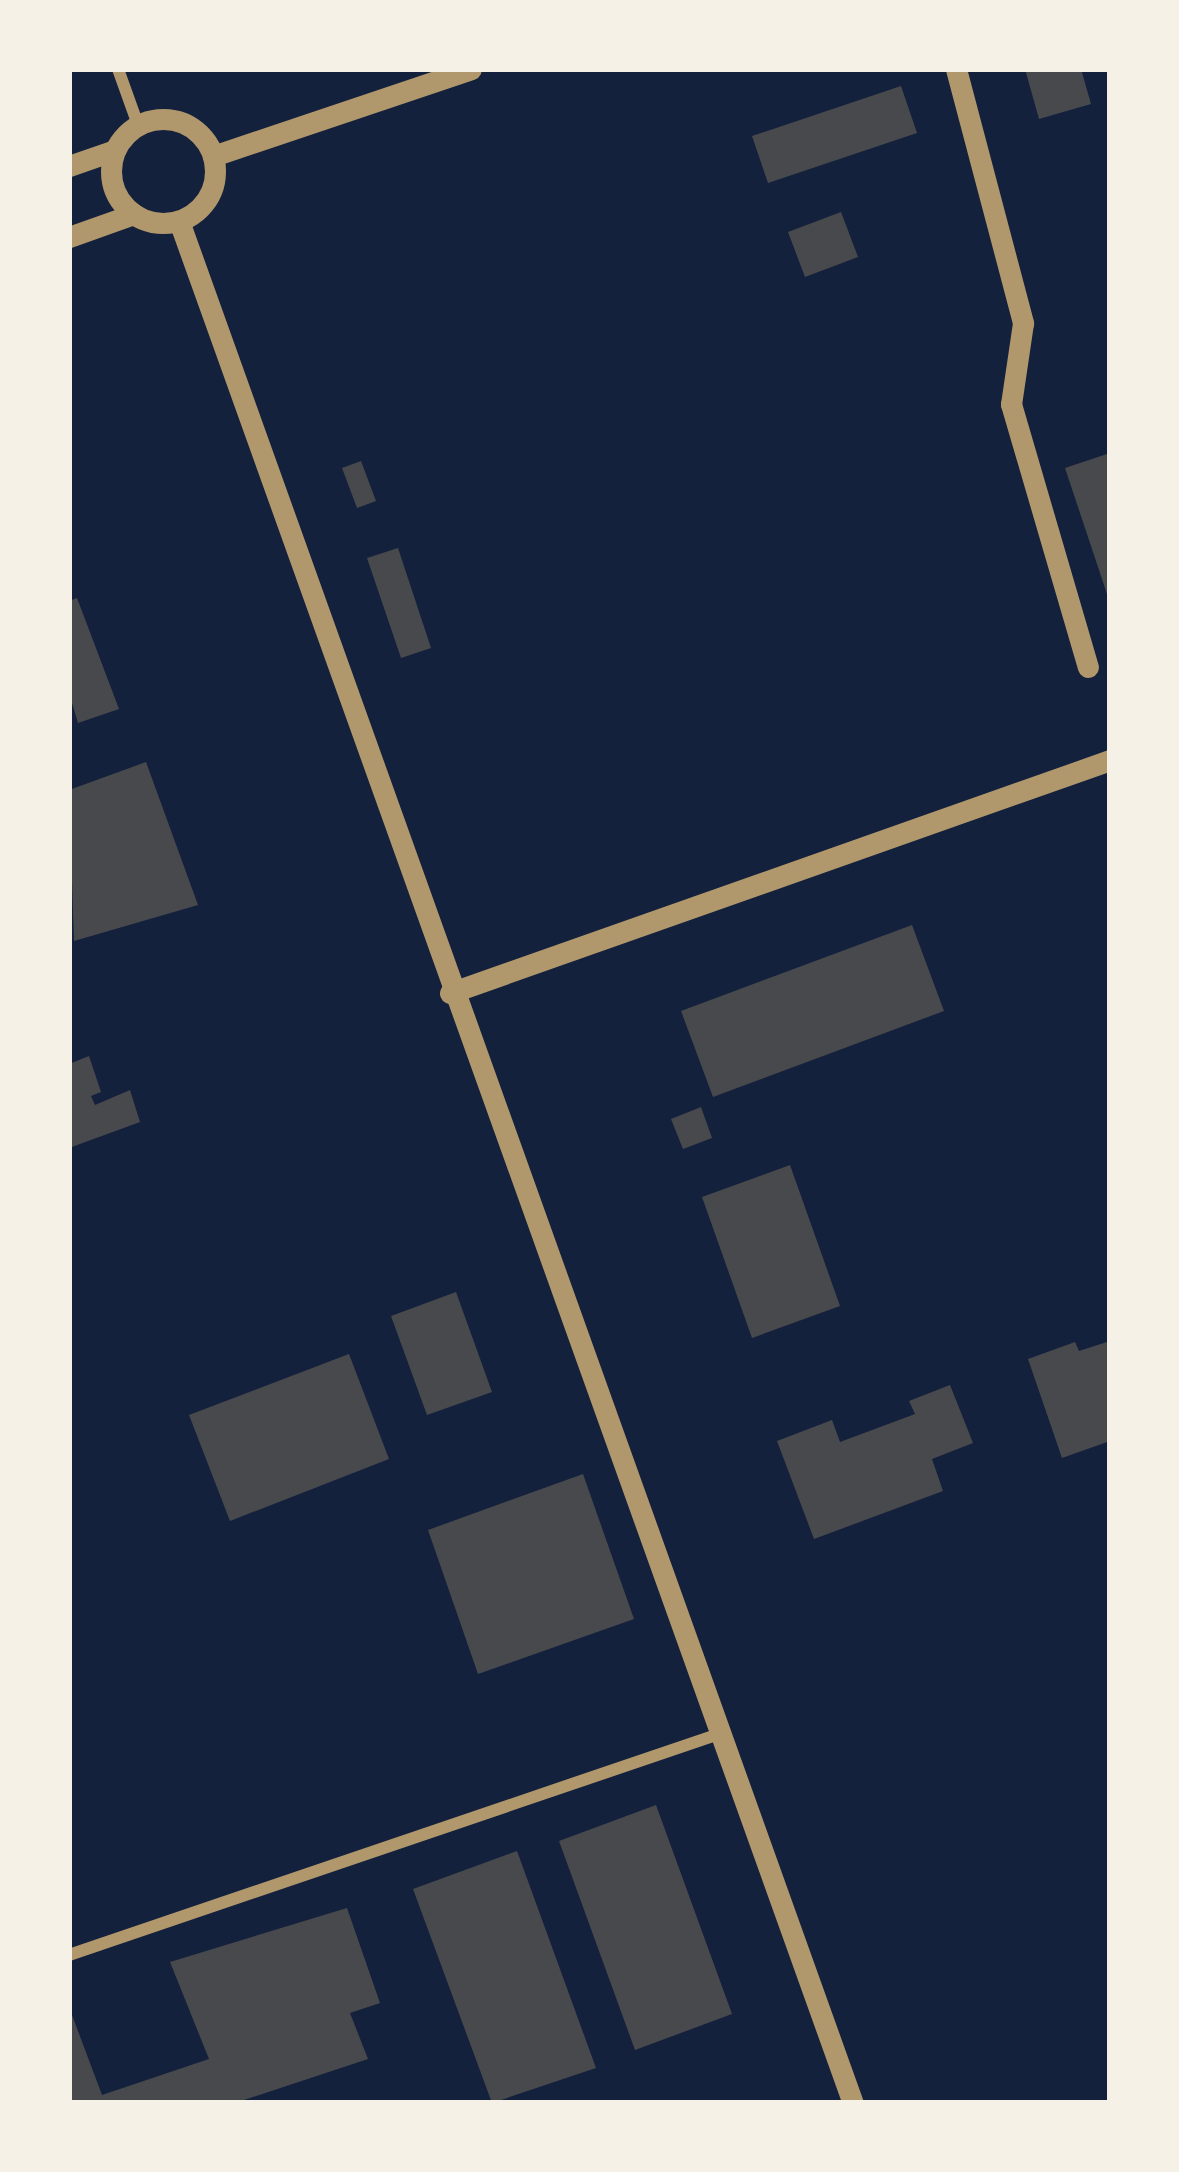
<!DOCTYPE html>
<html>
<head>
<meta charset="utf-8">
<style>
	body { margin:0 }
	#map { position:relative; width:1179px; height:2172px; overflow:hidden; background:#14213d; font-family:"Zilla Slab",serif }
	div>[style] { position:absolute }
	.building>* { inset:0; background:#48494c }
	.minor>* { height:12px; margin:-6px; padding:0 6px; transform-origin:6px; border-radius:6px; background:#b1986c }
	.tertiary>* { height:21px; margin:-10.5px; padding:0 10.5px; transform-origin:10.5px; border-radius:10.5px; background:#b1986c }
	.tertiary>.ring { margin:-10.5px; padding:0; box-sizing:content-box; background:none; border:21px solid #b1986c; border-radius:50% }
	span { translate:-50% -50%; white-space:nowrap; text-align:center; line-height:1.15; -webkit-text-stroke:12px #f6f1e7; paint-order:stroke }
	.frame { position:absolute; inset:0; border:72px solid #f6f1e7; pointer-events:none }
</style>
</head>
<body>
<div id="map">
	<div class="building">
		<i style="clip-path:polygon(1025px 69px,1081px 69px,1091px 104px,1039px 119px)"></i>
		<i style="clip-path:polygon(901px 86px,917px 133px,768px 183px,752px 136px)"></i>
		<i style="clip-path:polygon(841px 212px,858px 257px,805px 277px,788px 232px)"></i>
		<i style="clip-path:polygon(1110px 453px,1110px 600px,1109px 600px,1065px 468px)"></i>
		<i style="clip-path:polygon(361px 461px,376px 501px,357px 508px,342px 468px)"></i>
		<i style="clip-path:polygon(398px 548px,431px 648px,401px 658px,367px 558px)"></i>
		<i style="clip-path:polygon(77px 598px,119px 709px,78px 723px,69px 693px,69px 601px)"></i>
		<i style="clip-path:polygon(146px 762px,198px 905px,74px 941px,69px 790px)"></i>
		<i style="clip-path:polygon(912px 925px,944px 1011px,713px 1097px,681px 1011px)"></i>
		<i style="clip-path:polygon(89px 1056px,101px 1092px,91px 1096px,95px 1105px,130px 1090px,140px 1122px,69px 1148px,69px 1064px)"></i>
		<i style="clip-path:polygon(701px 1107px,712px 1138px,683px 1149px,671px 1119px)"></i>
		<i style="clip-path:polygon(790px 1165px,840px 1306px,752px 1338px,702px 1197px)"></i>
		<i style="clip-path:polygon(456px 1292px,492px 1392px,427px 1415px,391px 1316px)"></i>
		<i style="clip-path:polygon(1110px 1341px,1110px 1441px,1062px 1458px,1028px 1359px,1075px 1342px,1079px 1351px)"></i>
		<i style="clip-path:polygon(349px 1354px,389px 1459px,230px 1521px,189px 1415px)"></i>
		<i style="clip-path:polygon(950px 1385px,973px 1443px,932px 1459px,943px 1491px,814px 1539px,777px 1441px,832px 1420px,840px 1442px,915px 1414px,909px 1401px)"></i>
		<i style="clip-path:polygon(583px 1474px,634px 1619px,478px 1674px,428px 1530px)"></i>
		<i style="clip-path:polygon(656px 1805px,732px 2014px,635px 2050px,559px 1841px)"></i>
		<i style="clip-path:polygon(517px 1851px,596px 2068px,492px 2103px,413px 1889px)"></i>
		<i style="clip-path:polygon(347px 1908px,380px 2003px,350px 2013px,368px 2059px,235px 2103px,69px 2103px,69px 2007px,102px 2095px,209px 2059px,170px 1962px)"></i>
	</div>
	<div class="minor">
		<i style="left:118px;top:69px;width:59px;rotate:70.3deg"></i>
		<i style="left:69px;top:1955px;width:687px;rotate:-18.78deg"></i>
	</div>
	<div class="tertiary">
		<i style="left:956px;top:69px;width:263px;rotate:75.2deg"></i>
		<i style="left:1023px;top:323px;width:82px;rotate:98.4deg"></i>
		<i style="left:1011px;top:404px;width:274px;rotate:73.7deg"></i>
		<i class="ring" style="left:111px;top:119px;width:83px;height:83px"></i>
		<i style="left:213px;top:156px;width:272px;rotate:-18.6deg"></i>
		<i style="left:69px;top:166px;width:49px;rotate:-19.2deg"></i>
		<i style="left:179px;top:221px;width:1999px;rotate:70.3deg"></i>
		<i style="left:69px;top:237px;width:69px;rotate:-19.5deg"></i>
		<i style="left:450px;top:993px;width:700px;rotate:-19.44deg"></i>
	</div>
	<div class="frame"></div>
</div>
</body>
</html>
